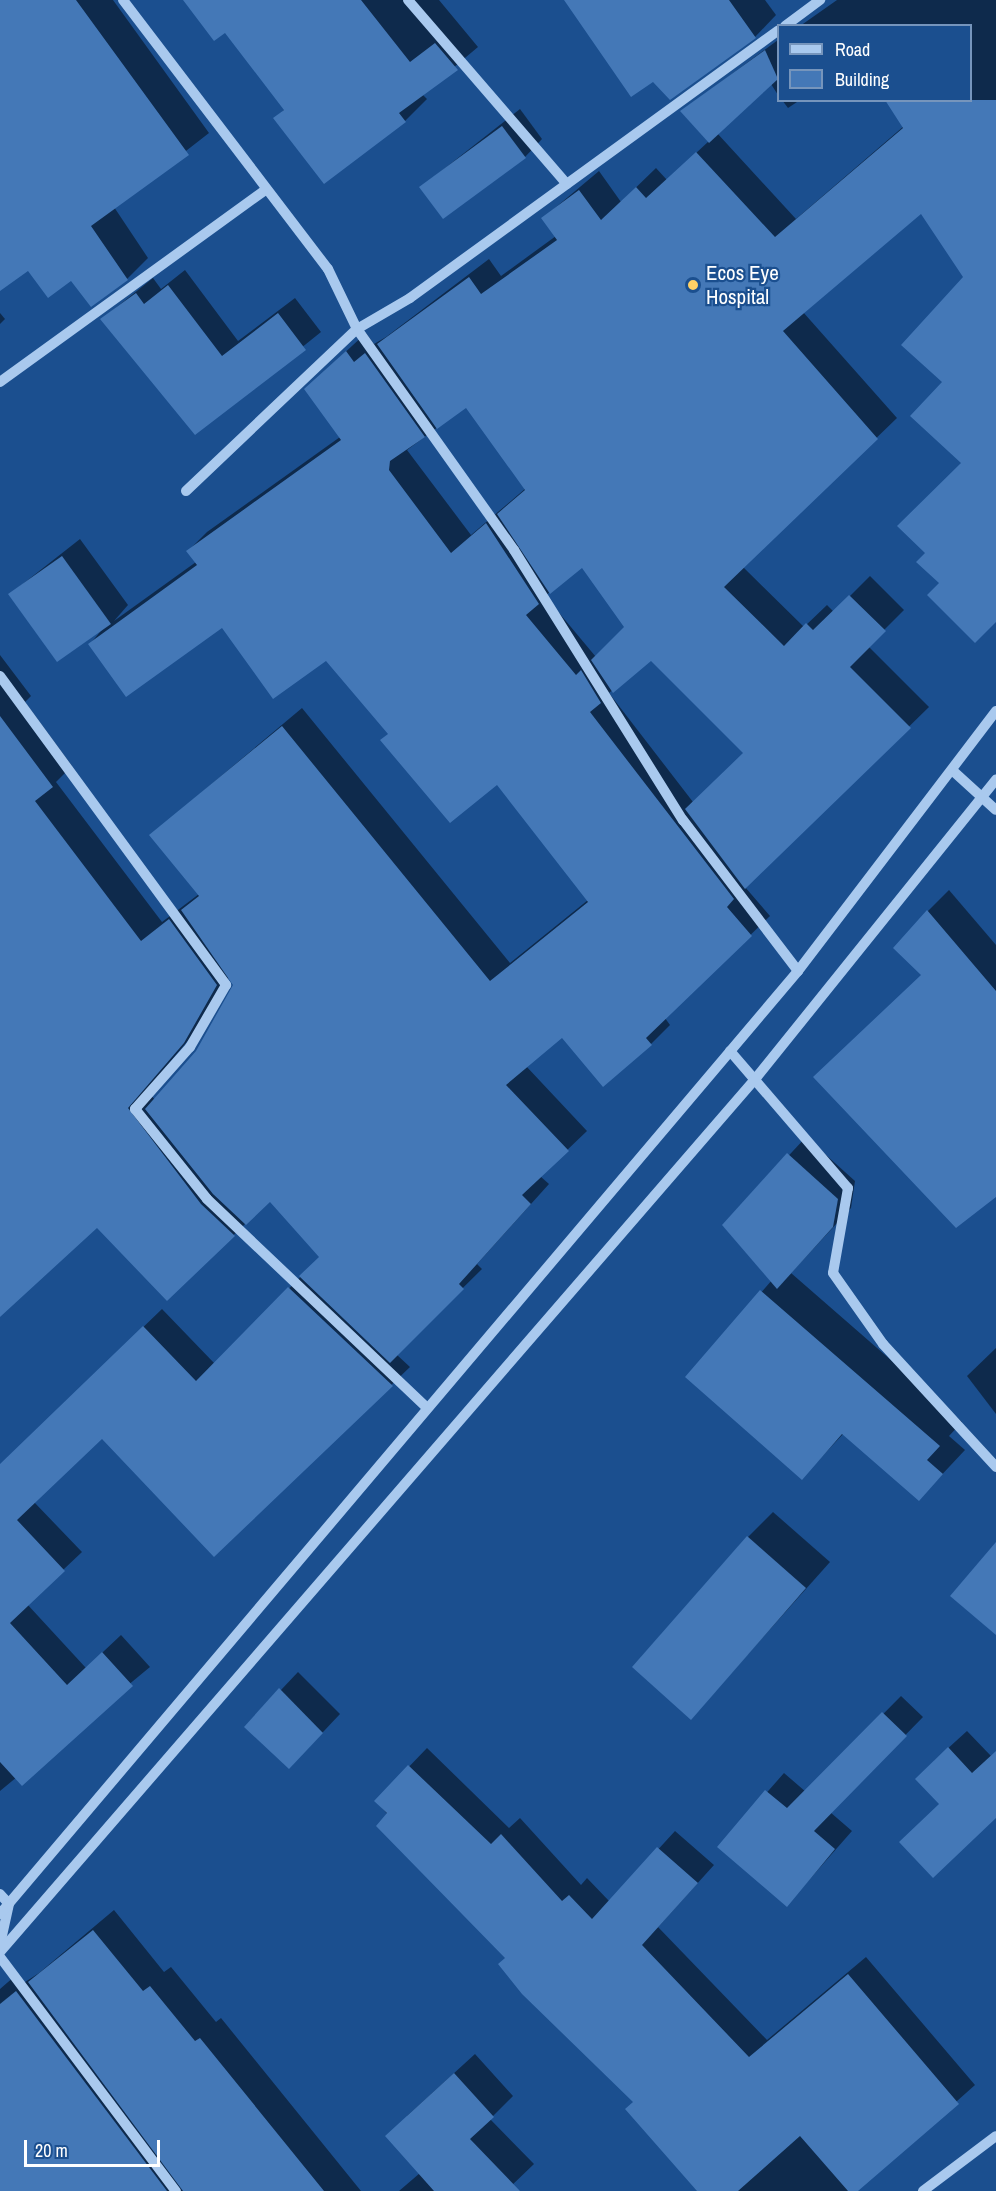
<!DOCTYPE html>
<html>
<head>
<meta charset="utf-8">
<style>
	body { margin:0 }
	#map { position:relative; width:996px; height:2191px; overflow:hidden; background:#1b4f8f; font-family:"Archivo Narrow",sans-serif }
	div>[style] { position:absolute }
	.shadow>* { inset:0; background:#0007 }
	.building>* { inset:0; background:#4478b7 }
	.minor>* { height:10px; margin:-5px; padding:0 5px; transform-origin:5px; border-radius:5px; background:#a9c9ee }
	.dots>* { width:16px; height:16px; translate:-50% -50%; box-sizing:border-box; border:3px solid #1b4f8f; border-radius:50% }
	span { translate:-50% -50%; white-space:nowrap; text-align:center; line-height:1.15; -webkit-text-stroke:4.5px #1b4f8f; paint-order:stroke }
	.poi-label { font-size:21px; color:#fff }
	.left { translate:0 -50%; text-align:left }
	.legend { position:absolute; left:777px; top:24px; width:195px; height:78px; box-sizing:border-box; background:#1b4f8f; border:2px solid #7695bc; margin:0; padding:8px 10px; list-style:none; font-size:18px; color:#fff }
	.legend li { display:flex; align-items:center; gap:12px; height:30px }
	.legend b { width:30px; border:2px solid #7695bc }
	.scale { position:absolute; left:24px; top:2140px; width:136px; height:27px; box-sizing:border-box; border:3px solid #fff; border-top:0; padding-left:8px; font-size:18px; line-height:21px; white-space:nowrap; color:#fff; -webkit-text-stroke:4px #1b4f8f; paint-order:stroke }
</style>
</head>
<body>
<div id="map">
	<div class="shadow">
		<i style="clip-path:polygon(0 0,113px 0,209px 133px,114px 207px,148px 258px,127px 279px,72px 279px,28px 268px,0 289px)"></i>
		<i style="clip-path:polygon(185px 0,439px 0,478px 47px,422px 94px,427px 99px,405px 121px,324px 182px,275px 118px,285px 109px,226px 31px)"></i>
		<i style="clip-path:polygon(566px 0,765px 0,776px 15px,755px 37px)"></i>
		<i style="clip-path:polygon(evenodd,837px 0,996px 0,996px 200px,921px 212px,803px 312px,897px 418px,743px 567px,804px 627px,827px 605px,834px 612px,870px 576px,904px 610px,868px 646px,929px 707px,745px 887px,770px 916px,665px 1018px,670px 1025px,651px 1044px,604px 1085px,562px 1036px,526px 1066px,587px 1131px,540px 1176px,549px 1184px,477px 1264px,482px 1269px,396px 1354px,410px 1367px,214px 1555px,102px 1437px,34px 1502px,82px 1552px,27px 1604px,86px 1668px,121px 1635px,150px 1667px,0 1791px,0 1465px,162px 1309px,215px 1364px,321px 1256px,270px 1200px,167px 1299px,97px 1226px,0 1302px,0 655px,31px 696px,25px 702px,72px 766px,56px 782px,162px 922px,199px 894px,151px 835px,302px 708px,510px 963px,588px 900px,498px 783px,389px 734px,326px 659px,223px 626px,90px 644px,105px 626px,10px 594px,80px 539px,128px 605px,114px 621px,196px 562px,188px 551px,207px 532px,340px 437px,326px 370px,366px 333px,374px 344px,386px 337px,489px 259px,501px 276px,556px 236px,543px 218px,599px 171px,621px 202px,656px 168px,667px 180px,709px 141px,682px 111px,778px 40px,778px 95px,771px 84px,717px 133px,796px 219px,904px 126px,970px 100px,970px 26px,800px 26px,837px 0,466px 406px,526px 488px,471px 535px,407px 450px,466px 406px,837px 0,582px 566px,626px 627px,596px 657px,545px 596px,582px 566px,837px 0,651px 659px,745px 752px,693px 802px,609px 693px,651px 659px,837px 0,229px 977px,235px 985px,198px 1052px,155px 1100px,147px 1090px,204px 1021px,229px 977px)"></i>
		<i style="clip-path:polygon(782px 100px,800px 100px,788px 108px)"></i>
		<i style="clip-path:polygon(520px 109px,542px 139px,525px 157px,421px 187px)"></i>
		<i style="clip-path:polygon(185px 270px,238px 341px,295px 298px,321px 332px,195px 433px,102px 319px,153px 278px,161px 289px)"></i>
		<i style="clip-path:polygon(0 313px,5px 319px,0 324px)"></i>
		<i style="clip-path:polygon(949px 890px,996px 945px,996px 1195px,923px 974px,928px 911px)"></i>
		<i style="clip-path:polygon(806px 1137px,855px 1181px,851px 1208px,791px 1273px,962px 1422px,949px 1436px,965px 1450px,919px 1499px,844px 1433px,802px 1478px,687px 1377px,772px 1280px,724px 1225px)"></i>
		<i style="clip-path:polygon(996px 1348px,996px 1414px,967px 1376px)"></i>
		<i style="clip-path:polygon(773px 1512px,830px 1562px,691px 1718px,748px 1537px)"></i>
		<i style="clip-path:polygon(298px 1672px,340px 1714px,307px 1749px,246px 1727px)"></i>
		<i style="clip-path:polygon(901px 1696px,923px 1717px,830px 1812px,852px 1831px,787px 1905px,719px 1847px,784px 1773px,806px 1792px)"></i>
		<i style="clip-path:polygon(967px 1731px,991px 1756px,996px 1752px,996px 1816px,934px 1761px)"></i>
		<i style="clip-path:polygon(427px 1748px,509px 1828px,520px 1818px,581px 1885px,587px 1878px,610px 1902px,675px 1831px,714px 1865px,658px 1927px,767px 2040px,866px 1957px,975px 2085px,856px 2191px,699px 2191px,635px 2101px,376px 1801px)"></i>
		<i style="clip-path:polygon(114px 1910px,164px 1972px,171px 1967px,216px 2022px,221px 2018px,361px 2191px,0 2191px,0 1989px,15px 1976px,22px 1984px,39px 1973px)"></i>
		<i style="clip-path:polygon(475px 2054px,513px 2096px,490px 2119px,534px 2164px,506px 2191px,399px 2191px,420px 2173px,407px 2116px)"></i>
	</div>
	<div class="building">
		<i style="clip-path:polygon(0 0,76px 0,189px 155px,91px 226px,128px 280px,91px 307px,71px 281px,48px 298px,28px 271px,0 291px)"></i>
		<i style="clip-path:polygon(183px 0,361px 0,410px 62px,435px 43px,458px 70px,399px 113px,406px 122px,324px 184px,273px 118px,284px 110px,225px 33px,214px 41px)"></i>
		<i style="clip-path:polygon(564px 0,729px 0,756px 38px,670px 100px,653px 82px,631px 97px)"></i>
		<i style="clip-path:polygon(765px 50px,778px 79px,709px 143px,680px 111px)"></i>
		<i style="clip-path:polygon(885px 100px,996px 100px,996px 622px,975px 643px,927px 595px,939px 583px,916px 562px,925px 553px,897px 526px,961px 463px,910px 416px,942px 382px,901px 345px,963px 277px,921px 214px,783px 331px,878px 439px,724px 587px,784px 646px,806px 623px,813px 630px,849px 595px,886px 631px,850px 667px,911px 728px,745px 889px,685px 809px,743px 753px,651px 661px,613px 693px,591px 660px,624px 627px,582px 568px,550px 594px,497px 514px,525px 490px,466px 408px,437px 429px,377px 344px,469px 277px,481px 294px,557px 240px,541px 218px,579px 190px,601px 220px,636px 187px,646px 198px,696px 152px,775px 237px,903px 128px)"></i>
		<i style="clip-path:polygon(502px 126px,526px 158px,443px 219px,419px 187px)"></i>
		<i style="clip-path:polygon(168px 285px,222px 356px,278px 313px,306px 350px,195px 435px,100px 319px,136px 293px,144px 304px)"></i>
		<i style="clip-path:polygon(346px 351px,354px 362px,365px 353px,425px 437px,390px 461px,389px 470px,451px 553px,486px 523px,539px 604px,526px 615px,576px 675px,581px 670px,601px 703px,590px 712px,734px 899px,727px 907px,752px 936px,646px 1038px,652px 1045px,603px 1087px,562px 1038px,506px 1085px,569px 1151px,522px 1195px,531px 1204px,459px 1284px,464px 1289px,390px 1363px,299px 1276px,319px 1257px,270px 1202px,246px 1225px,213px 1194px,145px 1109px,196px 1051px,233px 985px,181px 910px,199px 896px,149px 835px,282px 726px,490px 981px,588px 902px,497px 785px,450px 823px,380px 740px,388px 734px,326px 661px,273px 699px,222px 628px,126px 697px,88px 644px,197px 565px,186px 551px,341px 440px,304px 389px)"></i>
		<i style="clip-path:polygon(62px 556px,111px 624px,57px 662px,8px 594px)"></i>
		<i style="clip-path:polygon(0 716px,53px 787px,35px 801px,141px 941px,169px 919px,217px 985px,184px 1043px,128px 1108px,201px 1204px,235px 1236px,167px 1301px,97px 1228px,0 1317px)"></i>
		<i style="clip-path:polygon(927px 910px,996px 991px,996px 1197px,956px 1228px,813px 1077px,921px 975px,893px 948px)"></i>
		<i style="clip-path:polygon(787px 1153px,838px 1199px,833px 1227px,777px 1289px,722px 1225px)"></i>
		<i style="clip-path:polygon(288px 1287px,393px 1386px,214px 1557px,102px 1439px,17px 1520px,65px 1571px,10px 1623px,67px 1685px,102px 1652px,133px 1686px,22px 1786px,0 1762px,0 1464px,143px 1326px,196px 1381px)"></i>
		<i style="clip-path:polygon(760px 1290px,940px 1446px,927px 1460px,943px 1474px,919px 1501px,842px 1434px,802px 1480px,685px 1377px)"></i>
		<i style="clip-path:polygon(747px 1536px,806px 1588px,691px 1720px,632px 1667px)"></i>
		<i style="clip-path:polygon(996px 1542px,996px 1635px,950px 1596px)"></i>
		<i style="clip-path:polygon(279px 1688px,323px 1733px,289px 1769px,244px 1727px)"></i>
		<i style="clip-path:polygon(882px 1712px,907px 1736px,814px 1831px,835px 1849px,787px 1907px,717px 1847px,765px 1790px,787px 1808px)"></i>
		<i style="clip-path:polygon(948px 1747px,972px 1773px,996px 1751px,996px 1818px,933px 1878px,899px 1842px,939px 1804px,915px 1779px)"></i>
		<i style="clip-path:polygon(408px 1765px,491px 1844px,501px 1834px,562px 1901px,569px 1895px,592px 1919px,657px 1847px,698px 1883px,642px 1945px,749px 2057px,848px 1974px,959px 2104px,858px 2191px,848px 2191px,800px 2136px,738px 2191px,697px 2191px,625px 2109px,633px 2102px,522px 1994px,498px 1964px,505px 1958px,376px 1826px,387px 1813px,374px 1801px)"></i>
		<i style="clip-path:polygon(93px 1930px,143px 1991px,150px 1986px,195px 2041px,200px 2038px,324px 2191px,183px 2191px,28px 1982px)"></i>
		<i style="clip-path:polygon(16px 1991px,167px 2191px,0 2191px,0 2004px)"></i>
		<i style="clip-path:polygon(454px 2073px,494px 2117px,470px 2139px,520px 2191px,434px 2191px,385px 2136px)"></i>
	</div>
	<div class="minor">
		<i style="left:123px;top:0;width:338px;rotate:52.7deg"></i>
		<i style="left:328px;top:269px;width:67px;rotate:64.2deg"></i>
		<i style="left:357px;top:329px;width:271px;rotate:54.6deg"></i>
		<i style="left:514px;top:550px;width:319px;rotate:58deg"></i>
		<i style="left:683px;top:820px;width:190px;rotate:52.7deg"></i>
		<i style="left:408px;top:0;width:243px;rotate:49.2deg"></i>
		<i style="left:785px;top:26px;width:44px;rotate:-36.6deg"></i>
		<i style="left:0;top:382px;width:329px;rotate:-35.9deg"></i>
		<i style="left:186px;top:491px;width:236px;rotate:-43.5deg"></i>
		<i style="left:357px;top:329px;width:61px;rotate:-30.3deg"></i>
		<i style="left:410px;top:298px;width:455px;rotate:-36deg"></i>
		<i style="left:0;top:676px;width:383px;rotate:53.8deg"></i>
		<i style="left:226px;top:985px;width:72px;rotate:120.1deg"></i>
		<i style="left:190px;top:1047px;width:83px;rotate:131.6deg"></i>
		<i style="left:135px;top:1109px;width:115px;rotate:51.3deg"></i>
		<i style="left:207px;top:1199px;width:303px;rotate:43.5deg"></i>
		<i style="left:952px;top:770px;width:59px;rotate:42.3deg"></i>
		<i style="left:730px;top:1051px;width:181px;rotate:49.3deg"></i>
		<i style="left:848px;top:1188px;width:86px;rotate:100deg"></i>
		<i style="left:833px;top:1273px;width:87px;rotate:54.8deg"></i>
		<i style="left:883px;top:1344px;width:167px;rotate:47.4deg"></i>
		<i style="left:0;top:1894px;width:13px;rotate:48deg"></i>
		<i style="left:9px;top:1904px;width:42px;rotate:102.4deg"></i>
		<i style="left:0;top:1914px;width:1235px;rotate:-49.76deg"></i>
		<i style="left:798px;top:971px;width:327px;rotate:-52.7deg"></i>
		<i style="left:0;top:1952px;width:1156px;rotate:-49.14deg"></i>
		<i style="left:756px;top:1078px;width:383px;rotate:-51.2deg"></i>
		<i style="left:0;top:1957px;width:293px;rotate:53.1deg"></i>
		<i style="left:923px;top:2191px;width:91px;rotate:-37deg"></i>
	</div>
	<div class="dots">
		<i style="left:693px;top:285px;background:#ffd166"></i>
	</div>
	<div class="poi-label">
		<span class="left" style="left:706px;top:285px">Ecos Eye<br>Hospital</span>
	</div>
	<ul class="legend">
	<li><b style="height:8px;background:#a9c9ee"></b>Road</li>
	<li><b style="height:16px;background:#4478b7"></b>Building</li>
	</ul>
	<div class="scale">20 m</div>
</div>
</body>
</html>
